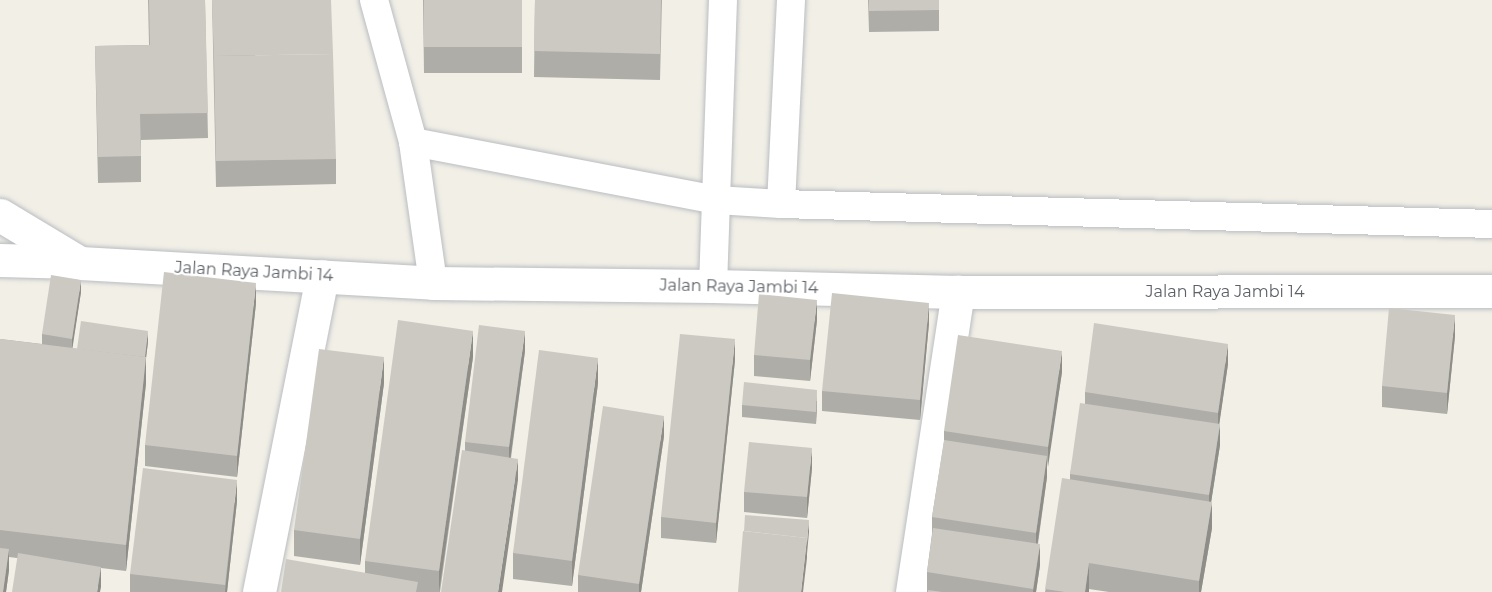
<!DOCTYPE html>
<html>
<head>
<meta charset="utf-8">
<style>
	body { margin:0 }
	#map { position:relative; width:1492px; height:592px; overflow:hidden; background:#f1efe6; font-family:Montserrat,sans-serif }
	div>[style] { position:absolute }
	.roads { filter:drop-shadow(0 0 2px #babdc2) drop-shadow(0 0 2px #babdc2) }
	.lane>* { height:28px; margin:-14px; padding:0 14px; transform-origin:14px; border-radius:14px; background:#fff }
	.street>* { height:33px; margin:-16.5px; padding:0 16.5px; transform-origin:16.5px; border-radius:16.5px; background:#fff }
	.wall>* { inset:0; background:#afada8 }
	.shaded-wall>* { inset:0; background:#8f8d88 }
	.building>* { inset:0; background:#ccc9c3 }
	span { translate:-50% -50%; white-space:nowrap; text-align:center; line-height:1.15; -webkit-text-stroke:4.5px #fff; paint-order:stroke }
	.street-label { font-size:16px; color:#5d6167 }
</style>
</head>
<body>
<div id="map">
	<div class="roads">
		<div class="lane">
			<i style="left:374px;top:0;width:147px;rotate:74.6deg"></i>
			<i style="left:413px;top:142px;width:142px;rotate:81.9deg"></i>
			<i style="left:791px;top:0;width:204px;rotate:92.8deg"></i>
			<i style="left:781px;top:204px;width:711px;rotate:1.61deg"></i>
			<i style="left:413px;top:142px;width:309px;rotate:10.8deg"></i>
			<i style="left:716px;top:200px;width:65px;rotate:3.5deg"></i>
			<i style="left:713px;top:286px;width:286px;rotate:-88deg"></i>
		</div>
		<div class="street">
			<i style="left:0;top:215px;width:93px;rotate:31deg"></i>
			<i style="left:80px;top:263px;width:354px;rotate:3.2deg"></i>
			<i style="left:433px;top:283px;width:280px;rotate:0.6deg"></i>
			<i style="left:713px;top:286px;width:245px;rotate:1.4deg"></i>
			<i style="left:958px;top:292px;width:534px;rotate:-0.11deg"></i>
			<i style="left:0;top:260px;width:75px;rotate:1.5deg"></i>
			<i style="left:259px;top:592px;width:322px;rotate:-78.7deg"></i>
			<i style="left:912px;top:592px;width:304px;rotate:-81.3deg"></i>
		</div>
	</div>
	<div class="wall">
		<i style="clip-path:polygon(148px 0,205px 0,208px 138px,141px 140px,141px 182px,98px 183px,95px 46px,149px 45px)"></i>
		<i style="clip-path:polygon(212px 0,336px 159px,336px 184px,216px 187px)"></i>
		<i style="clip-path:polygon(423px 0,522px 0,522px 73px,424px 73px)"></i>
		<i style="clip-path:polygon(535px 0,662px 0,660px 80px,534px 77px)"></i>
		<i style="clip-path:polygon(868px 0,939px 0,939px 31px,869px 32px)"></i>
		<i style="clip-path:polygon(81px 292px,72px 348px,77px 349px,148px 342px,146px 357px,146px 383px,126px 571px,101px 568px,101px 587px,17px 558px,9px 557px,9px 570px,6px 592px,0 592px,0 339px,42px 344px,42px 334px)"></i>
		<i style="clip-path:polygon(256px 303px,237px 477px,145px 466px,145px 445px)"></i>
		<i style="clip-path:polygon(817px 320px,810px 381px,754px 376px,754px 355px)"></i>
		<i style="clip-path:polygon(929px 323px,920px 420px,822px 411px,822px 391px)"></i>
		<i style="clip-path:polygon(1455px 336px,1447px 414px,1382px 407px,1382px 386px)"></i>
		<i style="clip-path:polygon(525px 351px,511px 458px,518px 480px,465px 451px,465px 442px)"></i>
		<i style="clip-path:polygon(473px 357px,440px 592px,281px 592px,365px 573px,365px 561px)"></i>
		<i style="clip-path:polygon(735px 360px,716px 543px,661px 538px,661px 517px)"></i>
		<i style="clip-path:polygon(1228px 364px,1219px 424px,1220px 445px,1211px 502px,1212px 528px,1201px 592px,1109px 592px,1089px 589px,1089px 592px,1045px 592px,1070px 479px,1070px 474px,1085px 404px,1085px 392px)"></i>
		<i style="clip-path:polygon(1062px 372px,1047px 467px,1047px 477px,1038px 544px,1040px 565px,1036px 592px,927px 592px,927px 572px,932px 534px,932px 517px,944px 442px,944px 431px)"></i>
		<i style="clip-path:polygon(384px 383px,360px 565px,294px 556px,294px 530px)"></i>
		<i style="clip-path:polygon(598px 383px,572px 586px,513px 579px,513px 553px)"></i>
		<i style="clip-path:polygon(817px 401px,816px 424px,742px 417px,742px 405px)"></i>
		<i style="clip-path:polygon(664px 436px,641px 592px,578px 592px,578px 575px)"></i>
		<i style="clip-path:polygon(812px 468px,807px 518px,744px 512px,744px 492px)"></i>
		<i style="clip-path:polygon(237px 501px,227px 592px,130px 592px,130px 574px)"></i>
	</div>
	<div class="shaded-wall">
		<i style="clip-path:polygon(81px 280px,81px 292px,72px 351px,72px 339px)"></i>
		<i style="clip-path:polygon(256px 283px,256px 303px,237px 477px,237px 456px)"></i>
		<i style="clip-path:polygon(817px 300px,817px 320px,810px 381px,810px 360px)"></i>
		<i style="clip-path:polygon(929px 303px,929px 323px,920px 420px,920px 400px)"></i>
		<i style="clip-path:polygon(1455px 315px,1455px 336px,1447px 414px,1447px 393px)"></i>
		<i style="clip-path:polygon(148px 331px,148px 342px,144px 375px,144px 363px)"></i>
		<i style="clip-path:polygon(473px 331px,473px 357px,439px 592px,439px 571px)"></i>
		<i style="clip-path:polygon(525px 331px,525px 351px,509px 468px,509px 447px)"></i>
		<i style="clip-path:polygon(735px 339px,735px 360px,716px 543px,716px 523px)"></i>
		<i style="clip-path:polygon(1228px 344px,1228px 364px,1218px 433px,1218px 413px)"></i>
		<i style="clip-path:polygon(1062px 351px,1062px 372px,1048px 467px,1048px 447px)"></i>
		<i style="clip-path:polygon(146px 357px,146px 383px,126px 571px,126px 545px)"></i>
		<i style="clip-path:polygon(384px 357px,384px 383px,360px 565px,360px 539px)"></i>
		<i style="clip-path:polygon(598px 358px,598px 383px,572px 586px,572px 561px)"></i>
		<i style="clip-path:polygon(817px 390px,817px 401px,816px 424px,816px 412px)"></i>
		<i style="clip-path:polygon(664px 416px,664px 436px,641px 592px,639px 592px,639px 584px)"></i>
		<i style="clip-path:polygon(1220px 424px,1220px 445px,1209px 516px,1209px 495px)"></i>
		<i style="clip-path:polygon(812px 448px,812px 468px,807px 518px,807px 497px)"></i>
		<i style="clip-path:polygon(1047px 456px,1047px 477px,1036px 554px,1036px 533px)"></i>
		<i style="clip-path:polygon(518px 459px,518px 480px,502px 592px,498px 592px)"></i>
		<i style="clip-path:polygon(237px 480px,237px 501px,227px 592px,225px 592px)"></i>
		<i style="clip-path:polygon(1212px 502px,1212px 528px,1201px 592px,1199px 592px,1199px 581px)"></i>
		<i style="clip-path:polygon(809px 520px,809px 532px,807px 554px,807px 542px)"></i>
		<i style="clip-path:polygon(807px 538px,807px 558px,803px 592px,801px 592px)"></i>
		<i style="clip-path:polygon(1040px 544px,1040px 565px,1036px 592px,1033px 592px)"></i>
		<i style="clip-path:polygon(9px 549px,9px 570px,6px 592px,3px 592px)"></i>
		<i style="clip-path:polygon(1089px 563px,1089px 592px,1085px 592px)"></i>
		<i style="clip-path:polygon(101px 567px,101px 587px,100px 592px,97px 592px)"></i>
	</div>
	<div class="building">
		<i style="clip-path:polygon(149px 0,205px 0,208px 113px,140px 114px,141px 156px,98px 157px,95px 46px,150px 45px)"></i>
		<i style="clip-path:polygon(212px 0,331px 0,333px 54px,214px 56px,214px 61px)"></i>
		<i style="clip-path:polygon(424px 0,522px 0,522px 47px,424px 47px)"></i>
		<i style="clip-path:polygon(535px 0,661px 0,660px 54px,534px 51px)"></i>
		<i style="clip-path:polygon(869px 0,939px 0,939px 10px,869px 11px)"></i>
		<i style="clip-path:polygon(333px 54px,336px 159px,216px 161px,214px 56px)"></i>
		<i style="clip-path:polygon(164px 272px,256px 283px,237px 456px,145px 445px)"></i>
		<i style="clip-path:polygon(51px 275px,81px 280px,72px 339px,42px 334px)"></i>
		<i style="clip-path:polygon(832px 293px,929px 303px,920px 400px,822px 391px)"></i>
		<i style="clip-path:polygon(759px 294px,817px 300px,810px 360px,754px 355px)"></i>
		<i style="clip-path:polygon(1389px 308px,1455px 315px,1447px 393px,1382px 386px)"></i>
		<i style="clip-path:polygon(398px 320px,473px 331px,439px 571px,365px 561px)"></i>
		<i style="clip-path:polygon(81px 321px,148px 331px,145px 357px,77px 349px)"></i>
		<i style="clip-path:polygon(1094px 323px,1228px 344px,1218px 413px,1085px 392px)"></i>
		<i style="clip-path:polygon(479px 325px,525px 331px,509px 447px,465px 442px)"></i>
		<i style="clip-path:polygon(680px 334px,735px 339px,716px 523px,661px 517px)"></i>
		<i style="clip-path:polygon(958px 335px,1062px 351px,1048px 447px,944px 431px)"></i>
		<i style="clip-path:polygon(0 339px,146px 357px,126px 545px,0 530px)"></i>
		<i style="clip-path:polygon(319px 349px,384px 357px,360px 539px,294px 530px)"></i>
		<i style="clip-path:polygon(539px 350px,598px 358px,572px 561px,513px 553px)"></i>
		<i style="clip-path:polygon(744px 382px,817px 390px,816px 412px,742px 405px)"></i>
		<i style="clip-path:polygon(1080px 403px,1220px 424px,1209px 495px,1070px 474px)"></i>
		<i style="clip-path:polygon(603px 406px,664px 416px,639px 584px,578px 575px)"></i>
		<i style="clip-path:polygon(944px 440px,1047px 456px,1036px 533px,932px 517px)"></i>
		<i style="clip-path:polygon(749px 442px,812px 448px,807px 497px,744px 492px)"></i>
		<i style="clip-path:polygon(462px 450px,518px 459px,498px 592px,441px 592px)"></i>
		<i style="clip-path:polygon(143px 468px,237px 480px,225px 585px,130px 574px)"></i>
		<i style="clip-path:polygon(1062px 478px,1212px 502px,1199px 581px,1089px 563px,1085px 592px,1065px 592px,1045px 589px)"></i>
		<i style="clip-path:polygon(745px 515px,809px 520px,807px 542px,807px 538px,744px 531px)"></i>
		<i style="clip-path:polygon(933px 528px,1040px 544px,1033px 589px,927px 572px)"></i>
		<i style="clip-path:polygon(743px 531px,807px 538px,801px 592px,738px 592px)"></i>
		<i style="clip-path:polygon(0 548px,9px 549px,3px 592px,0 592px)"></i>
		<i style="clip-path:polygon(18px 553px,101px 567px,97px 592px,12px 592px)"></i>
		<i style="clip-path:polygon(286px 559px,418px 582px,416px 592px,281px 592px)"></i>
		<i style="clip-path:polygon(928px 590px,942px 592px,928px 592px)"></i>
	</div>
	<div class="street-label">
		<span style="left:254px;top:272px;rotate:3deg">Jalan Raya Jambi 14</span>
		<span style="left:739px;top:287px;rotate:1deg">Jalan Raya Jambi 14</span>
		<span style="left:1225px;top:292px">Jalan Raya Jambi 14</span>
	</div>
</div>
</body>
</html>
